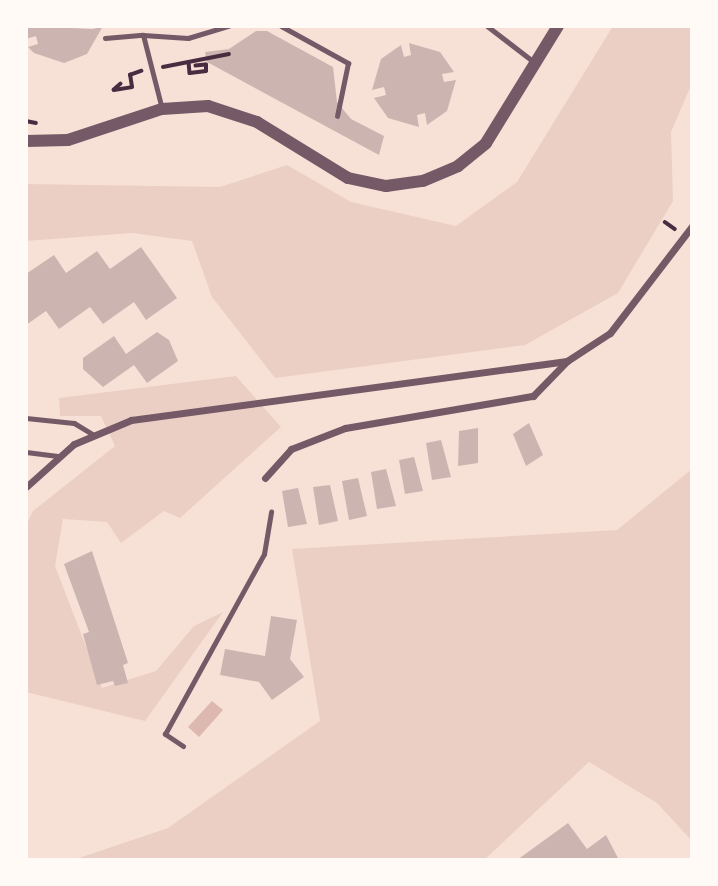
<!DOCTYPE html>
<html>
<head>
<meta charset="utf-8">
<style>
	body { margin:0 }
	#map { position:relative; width:718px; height:886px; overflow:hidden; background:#f7e1d7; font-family:Literata,serif }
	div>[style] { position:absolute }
	.green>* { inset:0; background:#ebcfc5 }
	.water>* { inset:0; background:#dcb8b0 }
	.building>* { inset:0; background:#ccb4b1 }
	.path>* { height:3.5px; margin:-1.75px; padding:0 1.75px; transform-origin:1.75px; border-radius:1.75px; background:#4a2c40 }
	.service>* { height:5px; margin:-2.5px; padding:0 2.5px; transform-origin:2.5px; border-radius:2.5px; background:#755966 }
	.minor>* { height:7px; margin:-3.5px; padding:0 3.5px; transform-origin:3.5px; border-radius:3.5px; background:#755966 }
	.tertiary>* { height:12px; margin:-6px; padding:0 6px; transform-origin:6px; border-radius:6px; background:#755966 }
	span { translate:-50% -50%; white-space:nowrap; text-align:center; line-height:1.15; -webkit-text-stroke:5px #fffaf5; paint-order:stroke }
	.frame { position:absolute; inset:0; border:28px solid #fffaf5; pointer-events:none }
</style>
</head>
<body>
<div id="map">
	<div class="green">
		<i style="clip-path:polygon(613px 26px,692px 26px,692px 83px,671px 132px,673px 201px,618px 293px,525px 345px,275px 378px,212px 297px,192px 241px,132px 233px,26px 241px,26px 184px,220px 187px,287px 165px,351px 202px,456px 226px,517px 182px)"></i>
		<i style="clip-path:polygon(236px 376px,281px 427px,180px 518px,164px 511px,121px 543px,107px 522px,63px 519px,55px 566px,102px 688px,156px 671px,194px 626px,223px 612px,145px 721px,26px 692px,26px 525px,33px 511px,115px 446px,101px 416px,60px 416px,59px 398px)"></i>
		<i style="clip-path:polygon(692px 469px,692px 841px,657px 803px,589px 762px,484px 860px,73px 860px,168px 828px,320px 721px,292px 549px,617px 530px)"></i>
	</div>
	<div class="water">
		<i style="clip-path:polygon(212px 701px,223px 710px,199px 737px,188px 727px)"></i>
	</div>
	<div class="building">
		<i style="clip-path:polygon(26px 26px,93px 29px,103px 26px,87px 54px,64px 63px,34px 53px,28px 47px,38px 44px,36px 36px,26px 39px)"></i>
		<i style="clip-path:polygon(256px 31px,267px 31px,333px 67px,337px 102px,351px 119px,384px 136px,379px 155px,207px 62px,205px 52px,229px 49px)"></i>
		<i style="clip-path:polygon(409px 43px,440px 52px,454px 72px,442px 74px,444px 82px,456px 80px,447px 111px,427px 125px,425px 113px,417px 115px,419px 127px,388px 118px,374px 98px,386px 95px,384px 87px,372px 90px,381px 59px,401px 45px,404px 57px,411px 55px)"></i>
		<i style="clip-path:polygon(141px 247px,177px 298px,146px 320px,134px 302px,103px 324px,90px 307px,59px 329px,46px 311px,26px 325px,26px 274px,54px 255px,66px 273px,97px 251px,110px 269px)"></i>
		<i style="clip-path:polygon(157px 332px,169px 340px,178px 361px,147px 383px,134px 365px,103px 387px,83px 369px,83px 358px,114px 336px,126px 354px)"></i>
		<i style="clip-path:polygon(529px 423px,543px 455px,526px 466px,513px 434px)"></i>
		<i style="clip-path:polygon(478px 428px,478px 463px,458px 466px,459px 431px)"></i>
		<i style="clip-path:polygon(441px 440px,451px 477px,432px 480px,426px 443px)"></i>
		<i style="clip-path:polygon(414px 457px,423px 491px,405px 494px,399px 460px)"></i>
		<i style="clip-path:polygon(386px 469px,396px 506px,377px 509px,371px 472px)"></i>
		<i style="clip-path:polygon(358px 478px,367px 516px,349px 520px,342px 481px)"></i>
		<i style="clip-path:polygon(330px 485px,338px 521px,319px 525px,313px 487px)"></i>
		<i style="clip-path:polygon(298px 488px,307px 524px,288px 527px,282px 491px)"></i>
		<i style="clip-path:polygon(92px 551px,128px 663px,123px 665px,128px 683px,115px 686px,113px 681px,97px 685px,83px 634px,89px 632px,64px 564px)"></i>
		<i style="clip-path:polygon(271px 616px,297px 620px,290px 659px,304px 677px,272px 700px,259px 682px,220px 675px,225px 649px,265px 656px)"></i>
		<i style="clip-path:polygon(568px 823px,587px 849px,606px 835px,619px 860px,517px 860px)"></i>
	</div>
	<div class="path">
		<i style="left:189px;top:62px;width:11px;rotate:85deg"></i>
		<i style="left:190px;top:73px;width:16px;rotate:-7deg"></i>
		<i style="left:206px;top:71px;width:6px;rotate:-90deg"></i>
		<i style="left:206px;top:65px;width:10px;rotate:174deg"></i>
		<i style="left:163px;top:67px;width:67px;rotate:-11.1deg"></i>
		<i style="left:121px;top:84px;width:9px;rotate:139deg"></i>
		<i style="left:114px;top:90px;width:18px;rotate:-9deg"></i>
		<i style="left:132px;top:87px;width:12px;rotate:-99deg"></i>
		<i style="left:130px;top:75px;width:12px;rotate:-20deg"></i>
		<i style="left:26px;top:121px;width:10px;rotate:11deg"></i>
		<i style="left:665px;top:222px;width:12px;rotate:35deg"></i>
	</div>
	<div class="service">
		<i style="left:281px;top:26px;width:77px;rotate:28.9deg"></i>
		<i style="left:348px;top:63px;width:54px;rotate:101.7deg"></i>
		<i style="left:487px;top:26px;width:59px;rotate:37.5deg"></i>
		<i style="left:105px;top:38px;width:38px;rotate:-5deg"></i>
		<i style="left:162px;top:109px;width:76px;rotate:-104.4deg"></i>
		<i style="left:143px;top:35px;width:45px;rotate:3.8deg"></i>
		<i style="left:188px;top:38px;width:42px;rotate:-16.7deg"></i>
		<i style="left:26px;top:418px;width:48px;rotate:5.9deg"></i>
		<i style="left:74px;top:423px;width:21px;rotate:31deg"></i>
		<i style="left:26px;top:452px;width:32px;rotate:7deg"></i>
		<i style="left:183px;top:746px;width:22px;rotate:-146deg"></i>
		<i style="left:165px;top:734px;width:205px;rotate:-61.2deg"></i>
		<i style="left:264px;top:554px;width:43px;rotate:-80.5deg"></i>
	</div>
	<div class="minor">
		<i style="left:265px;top:478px;width:39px;rotate:-48deg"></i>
		<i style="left:291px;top:449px;width:58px;rotate:-21.3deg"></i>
		<i style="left:345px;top:428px;width:191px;rotate:-9.7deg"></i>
		<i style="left:533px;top:396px;width:49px;rotate:-45.8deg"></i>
		<i style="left:26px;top:487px;width:64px;rotate:-41.9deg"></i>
		<i style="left:74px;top:444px;width:62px;rotate:-22.8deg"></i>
		<i style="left:131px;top:420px;width:440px;rotate:-7.7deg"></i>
		<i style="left:567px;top:361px;width:51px;rotate:-33.1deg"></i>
		<i style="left:610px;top:333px;width:135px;rotate:-52.5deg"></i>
	</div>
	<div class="tertiary">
		<i style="left:26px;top:141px;width:42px;rotate:-1.4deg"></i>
		<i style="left:68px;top:140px;width:99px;rotate:-18.3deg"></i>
		<i style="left:162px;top:109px;width:46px;rotate:-3.7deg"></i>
		<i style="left:208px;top:106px;width:52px;rotate:18.1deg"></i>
		<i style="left:257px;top:122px;width:107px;rotate:31.6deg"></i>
		<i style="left:348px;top:178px;width:39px;rotate:12deg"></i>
		<i style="left:386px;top:186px;width:37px;rotate:-8deg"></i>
		<i style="left:423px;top:181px;width:38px;rotate:-23deg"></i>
		<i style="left:458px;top:166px;width:36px;rotate:-39deg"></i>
		<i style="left:486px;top:143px;width:137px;rotate:-58.4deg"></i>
	</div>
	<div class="frame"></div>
</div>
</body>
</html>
